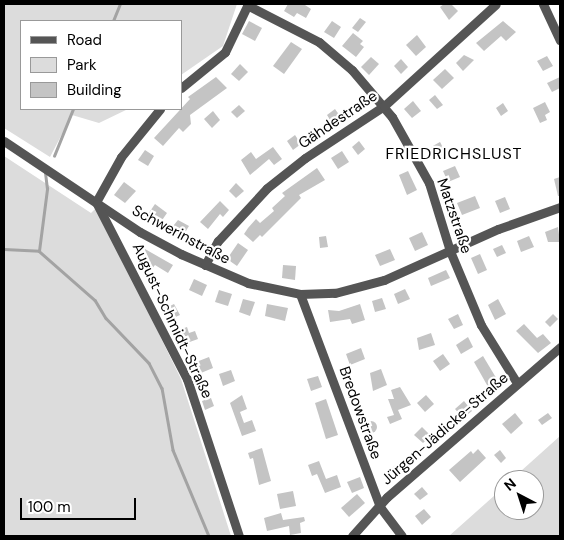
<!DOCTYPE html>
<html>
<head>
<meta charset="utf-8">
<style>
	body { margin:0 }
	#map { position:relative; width:564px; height:540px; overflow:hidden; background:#fff; font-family:"DM Sans",sans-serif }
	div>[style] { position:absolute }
	.green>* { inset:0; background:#dcdcdc }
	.stream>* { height:2.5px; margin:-1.25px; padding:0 1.25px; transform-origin:1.25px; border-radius:1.25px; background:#a3a3a3 }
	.building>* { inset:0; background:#c4c4c4 }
	.round { border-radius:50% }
	.minor>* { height:9px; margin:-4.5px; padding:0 4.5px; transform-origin:4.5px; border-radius:4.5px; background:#555 }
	span { translate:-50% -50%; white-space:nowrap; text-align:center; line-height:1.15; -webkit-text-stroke:4.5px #fff; paint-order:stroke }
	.street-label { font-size:15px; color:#000 }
	.neighbourhood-label { font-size:16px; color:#000; letter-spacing:1px }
	.frame { position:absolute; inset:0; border:5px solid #000; pointer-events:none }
	.legend { position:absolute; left:20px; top:20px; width:162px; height:90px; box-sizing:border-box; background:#fff; border:1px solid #999; margin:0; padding:6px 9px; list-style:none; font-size:15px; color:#000 }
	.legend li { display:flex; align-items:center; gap:10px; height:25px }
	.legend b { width:25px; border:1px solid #999 }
	.north { position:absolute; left:494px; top:470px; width:50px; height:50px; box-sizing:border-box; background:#fff; border:1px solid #999; border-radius:50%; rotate:320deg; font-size:14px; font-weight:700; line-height:20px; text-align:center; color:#000 }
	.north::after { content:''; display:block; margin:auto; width:18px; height:22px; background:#000; clip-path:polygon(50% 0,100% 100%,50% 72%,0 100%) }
	.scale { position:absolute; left:20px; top:498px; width:116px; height:22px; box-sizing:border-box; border:2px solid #000; border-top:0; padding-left:6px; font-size:15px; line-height:18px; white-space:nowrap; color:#000; -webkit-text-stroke:4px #fff; paint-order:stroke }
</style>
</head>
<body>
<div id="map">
	<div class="green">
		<i style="clip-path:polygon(7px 4px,237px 4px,223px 46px,181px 75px,181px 21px,21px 21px,21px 109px,128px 109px,99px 123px,72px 115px,50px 157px,4px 128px,4px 6px)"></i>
		<i style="clip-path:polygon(4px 156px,91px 213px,97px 207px,181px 379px,231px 536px,4px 536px)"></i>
		<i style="clip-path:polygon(560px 436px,560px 536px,449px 536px,504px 487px,504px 510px,534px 510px,534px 480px,511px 480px)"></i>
	</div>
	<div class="stream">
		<i style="left:113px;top:21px;width:18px;rotate:-68deg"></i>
		<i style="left:54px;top:156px;width:51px;rotate:-68deg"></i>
		<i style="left:4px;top:249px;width:35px;rotate:3deg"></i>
		<i style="left:39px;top:251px;width:74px;rotate:41.2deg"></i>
		<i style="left:95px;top:300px;width:21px;rotate:59deg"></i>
		<i style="left:106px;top:318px;width:62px;rotate:46.3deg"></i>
		<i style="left:149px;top:363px;width:28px;rotate:63deg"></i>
		<i style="left:162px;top:388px;width:63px;rotate:79.9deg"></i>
		<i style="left:173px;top:450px;width:93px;rotate:67.3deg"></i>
		<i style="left:39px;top:251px;width:63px;rotate:-82.6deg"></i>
		<i style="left:47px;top:189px;width:16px;rotate:-97deg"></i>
	</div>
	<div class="building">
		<i style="clip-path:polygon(288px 4px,305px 5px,311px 9px,306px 18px,297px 13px,294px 17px,284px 11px)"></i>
		<i style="clip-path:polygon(444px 4px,451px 4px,458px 11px,449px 20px,440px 7px)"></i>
		<i style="clip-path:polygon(360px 18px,366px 22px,358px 32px,352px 28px)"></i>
		<i style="clip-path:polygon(249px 21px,262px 28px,255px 41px,242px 34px)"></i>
		<i style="clip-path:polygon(332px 21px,341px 27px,334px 38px,324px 32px)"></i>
		<i style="clip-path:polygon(503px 21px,516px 32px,506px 41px,501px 36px,484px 51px,476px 43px)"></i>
		<i style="clip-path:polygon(353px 33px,363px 41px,360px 44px,364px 47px,356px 57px,342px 46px)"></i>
		<i style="clip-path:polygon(417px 35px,426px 47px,416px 56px,406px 45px)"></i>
		<i style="clip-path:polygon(291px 42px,302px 49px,284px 74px,273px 66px)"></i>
		<i style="clip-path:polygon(464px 55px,474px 60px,463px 71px,456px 63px)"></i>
		<i style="clip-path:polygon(547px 56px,553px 66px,543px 71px,537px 61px)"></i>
		<i style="clip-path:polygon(371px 57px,379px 64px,369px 75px,361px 67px)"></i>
		<i style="clip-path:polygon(401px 59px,408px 67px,401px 74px,394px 66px)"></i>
		<i style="clip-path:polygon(240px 64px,248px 72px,239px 81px,231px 74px)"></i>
		<i style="clip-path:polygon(445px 69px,454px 78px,442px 89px,433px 80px)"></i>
		<i style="clip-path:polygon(216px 77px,227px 88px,190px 115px,191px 124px,183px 132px,179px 128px,163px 146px,154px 138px,190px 99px,188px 97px)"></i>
		<i style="clip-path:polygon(560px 77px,560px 88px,552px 92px,547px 83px)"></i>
		<i style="clip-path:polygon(435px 95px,443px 105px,437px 109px,429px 100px)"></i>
		<i style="clip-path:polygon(413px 101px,421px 111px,412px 118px,404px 109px)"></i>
		<i style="clip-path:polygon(545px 102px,550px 112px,545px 115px,547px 120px,540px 123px,533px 108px)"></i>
		<i style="clip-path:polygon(503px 103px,508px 111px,501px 116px,496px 108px)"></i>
		<i style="clip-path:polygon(239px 105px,245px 111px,237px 118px,231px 112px)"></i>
		<i style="clip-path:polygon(335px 109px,342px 119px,333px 125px,327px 115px)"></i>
		<i style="clip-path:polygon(213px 111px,220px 120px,212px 128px,204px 119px)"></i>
		<i style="clip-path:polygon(295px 135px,301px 144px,293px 150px,287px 141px)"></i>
		<i style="clip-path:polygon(359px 141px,365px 149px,358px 155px,352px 147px)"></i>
		<i style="clip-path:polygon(440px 142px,446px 153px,437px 158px,431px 147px)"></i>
		<i style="clip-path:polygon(273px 147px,282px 159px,274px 165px,269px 159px,250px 175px,241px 160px,251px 152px,256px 159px)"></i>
		<i style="clip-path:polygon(145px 150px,154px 156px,148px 166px,138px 160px)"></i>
		<i style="clip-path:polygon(342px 151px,349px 162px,338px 169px,331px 158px)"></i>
		<i style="clip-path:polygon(455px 166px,460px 177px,448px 182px,443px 171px)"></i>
		<i style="clip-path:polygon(317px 168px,325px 180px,299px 195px,301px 198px,262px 237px,260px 235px,253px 242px,244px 234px,248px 228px,256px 219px,260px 223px,274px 211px,272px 208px,285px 196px,282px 193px)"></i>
		<i style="clip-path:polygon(408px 171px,417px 190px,407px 195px,399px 175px)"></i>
		<i style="clip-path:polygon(560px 177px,560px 196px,558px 196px,554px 179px)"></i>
		<i style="clip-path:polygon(124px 182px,136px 191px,125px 203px,114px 195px)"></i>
		<i style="clip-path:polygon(236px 183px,244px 191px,236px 198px,229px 191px)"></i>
		<i style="clip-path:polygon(475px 196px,480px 208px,462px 215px,457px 203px)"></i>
		<i style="clip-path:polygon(505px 197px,510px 209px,500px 213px,495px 201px)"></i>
		<i style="clip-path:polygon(220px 201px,229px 210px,223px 217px,220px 214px,208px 229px,200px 222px)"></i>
		<i style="clip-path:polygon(155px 204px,167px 213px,158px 226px,146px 217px)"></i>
		<i style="clip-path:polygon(178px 220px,189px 226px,181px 239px,169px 231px)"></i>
		<i style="clip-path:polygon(558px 227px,560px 242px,548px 242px,545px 232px)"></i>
		<i style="clip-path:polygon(422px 232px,428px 245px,415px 251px,409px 238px)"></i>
		<i style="clip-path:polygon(326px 236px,328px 247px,320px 248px,319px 237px)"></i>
		<i style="clip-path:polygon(529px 236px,534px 247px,521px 252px,517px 241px)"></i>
		<i style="clip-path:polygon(238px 243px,248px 250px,237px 266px,227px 259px)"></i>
		<i style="clip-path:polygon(502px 245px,506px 253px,497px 257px,493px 249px)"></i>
		<i style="clip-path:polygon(145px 249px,173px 265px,168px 273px,155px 265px,151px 270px,141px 264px,144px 260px,140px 258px)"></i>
		<i style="clip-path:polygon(390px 249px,395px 260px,380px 266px,375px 255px)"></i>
		<i style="clip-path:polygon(480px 254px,487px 270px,478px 274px,471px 258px)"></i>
		<i style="clip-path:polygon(283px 265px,296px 266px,295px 280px,282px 278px)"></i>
		<i style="clip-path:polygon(446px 270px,450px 278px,431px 286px,428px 278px)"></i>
		<i style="clip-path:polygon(194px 279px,207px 285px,202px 296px,189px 290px)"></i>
		<i style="clip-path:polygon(405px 289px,410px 299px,398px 304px,394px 294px)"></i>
		<i style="clip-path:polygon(219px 290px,232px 294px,228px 306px,215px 302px)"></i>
		<i style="clip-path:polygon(382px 298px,386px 309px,375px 312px,372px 301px)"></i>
		<i style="clip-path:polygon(243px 299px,255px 302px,250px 316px,239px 312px)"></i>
		<i style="clip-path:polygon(498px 299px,506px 314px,495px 320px,488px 305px)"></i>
		<i style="clip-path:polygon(174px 304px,180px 315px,171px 319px,166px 308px)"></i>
		<i style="clip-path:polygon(267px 304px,288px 308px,285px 321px,265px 316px)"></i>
		<i style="clip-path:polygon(360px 304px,365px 320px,352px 324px,350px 319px,330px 322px,328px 310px,339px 311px)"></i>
		<i style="clip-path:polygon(458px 314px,463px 325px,454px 329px,448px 319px)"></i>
		<i style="clip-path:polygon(553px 314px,558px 319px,550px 327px,545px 322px)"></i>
		<i style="clip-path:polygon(524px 324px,537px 338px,543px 334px,551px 343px,538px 353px,516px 331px)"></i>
		<i style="clip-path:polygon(187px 327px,189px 333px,195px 331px,198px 339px,184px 344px,179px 330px)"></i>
		<i style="clip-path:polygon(431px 333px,435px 345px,419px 350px,417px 338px)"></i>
		<i style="clip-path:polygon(468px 337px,473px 347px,461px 354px,456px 345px)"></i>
		<i style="clip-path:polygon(361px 348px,365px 359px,350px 365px,346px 354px)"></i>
		<i style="clip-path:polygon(443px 354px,450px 364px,440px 371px,433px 361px)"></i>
		<i style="clip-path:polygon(483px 356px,501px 386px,491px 392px,474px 362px)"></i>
		<i style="clip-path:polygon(209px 357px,213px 368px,196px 375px,191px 364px)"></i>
		<i style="clip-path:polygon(381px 369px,387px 385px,373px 391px,370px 373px)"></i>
		<i style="clip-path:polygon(231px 370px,235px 381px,223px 386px,219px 374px)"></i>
		<i style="clip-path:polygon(318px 376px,322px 387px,311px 391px,307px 379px)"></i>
		<i style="clip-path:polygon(400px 387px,411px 405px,398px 410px,402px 419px,390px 424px,387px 417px,394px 415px,388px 399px,394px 399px,391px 390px)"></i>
		<i style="clip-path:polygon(242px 395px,247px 409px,240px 412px,244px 423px,252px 420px,256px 431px,242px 436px,230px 403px)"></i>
		<i style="clip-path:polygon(426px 395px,434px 404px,425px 412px,417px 403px)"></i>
		<i style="clip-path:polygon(211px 398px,214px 406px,205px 410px,202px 401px)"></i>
		<i style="clip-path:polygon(326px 399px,338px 435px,326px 439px,315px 403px)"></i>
		<i style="clip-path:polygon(464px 401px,472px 411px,463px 418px,455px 409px)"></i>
		<i style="clip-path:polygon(515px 413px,523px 423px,511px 434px,502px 424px)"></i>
		<i style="clip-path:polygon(548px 413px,552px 418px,542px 425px,538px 420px)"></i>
		<i class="round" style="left:365px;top:421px;width:12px;height:12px"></i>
		<i style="clip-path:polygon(422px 427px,431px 436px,423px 443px,414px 435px)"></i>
		<i style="clip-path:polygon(262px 448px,271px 481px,259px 485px,253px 458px,250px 459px,248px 453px)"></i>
		<i style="clip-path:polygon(478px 449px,486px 458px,460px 482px,449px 470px,471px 451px,473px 454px)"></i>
		<i style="clip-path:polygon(500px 450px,506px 458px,501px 463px,494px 455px)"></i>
		<i style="clip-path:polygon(402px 460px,408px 467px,398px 475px,392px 468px)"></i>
		<i style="clip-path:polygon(319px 461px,326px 479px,337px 475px,341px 487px,325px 493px,317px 474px,312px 476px,308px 465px)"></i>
		<i style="clip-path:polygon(360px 477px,364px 488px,352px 493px,347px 482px)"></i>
		<i style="clip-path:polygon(422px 487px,428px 494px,420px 500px,414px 494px)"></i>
		<i style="clip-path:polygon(293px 491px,296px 506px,280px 509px,277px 494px)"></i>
		<i style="clip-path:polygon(357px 494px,365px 503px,349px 517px,341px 508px)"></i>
		<i style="clip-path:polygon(424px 509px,431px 517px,422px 525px,415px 516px)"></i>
		<i style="clip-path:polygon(281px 513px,283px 520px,304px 517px,305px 521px,300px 523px,301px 533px,290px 535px,289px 526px,267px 531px,264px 518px)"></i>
	</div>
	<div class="minor">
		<i style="left:543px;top:4px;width:40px;rotate:65deg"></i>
		<i style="left:247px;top:5px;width:81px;rotate:27.2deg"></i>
		<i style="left:319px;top:42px;width:43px;rotate:40.3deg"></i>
		<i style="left:352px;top:70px;width:62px;rotate:49.6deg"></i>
		<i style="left:392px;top:117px;width:76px;rotate:60.7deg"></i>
		<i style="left:429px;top:183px;width:71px;rotate:72.8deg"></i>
		<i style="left:450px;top:251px;width:80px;rotate:67.3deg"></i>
		<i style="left:481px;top:325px;width:68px;rotate:58.2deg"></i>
		<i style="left:181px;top:88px;width:57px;rotate:-39.3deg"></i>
		<i style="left:225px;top:52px;width:53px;rotate:-64.4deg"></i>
		<i style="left:4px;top:141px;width:164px;rotate:33.8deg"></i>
		<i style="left:140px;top:232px;width:47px;rotate:28.2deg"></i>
		<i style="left:181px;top:254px;width:73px;rotate:23.4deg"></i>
		<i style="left:248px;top:283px;width:53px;rotate:11.9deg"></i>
		<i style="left:300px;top:294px;width:35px;rotate:-2deg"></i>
		<i style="left:335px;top:293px;width:51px;rotate:-14.9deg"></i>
		<i style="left:384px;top:280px;width:125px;rotate:-24.1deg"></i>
		<i style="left:498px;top:229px;width:66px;rotate:-19.5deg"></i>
		<i style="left:96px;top:202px;width:51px;rotate:-60.9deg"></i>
		<i style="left:121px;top:157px;width:62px;rotate:-50.9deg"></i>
		<i style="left:97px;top:204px;width:197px;rotate:62.8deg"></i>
		<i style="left:187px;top:379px;width:165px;rotate:71.7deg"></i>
		<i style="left:205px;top:265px;width:27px;rotate:-62deg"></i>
		<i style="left:218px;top:241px;width:72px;rotate:-47.2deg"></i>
		<i style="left:267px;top:188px;width:48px;rotate:-38.3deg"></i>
		<i style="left:305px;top:158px;width:95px;rotate:-33.4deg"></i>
		<i style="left:384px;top:106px;width:151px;rotate:-42.3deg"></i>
		<i style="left:300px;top:294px;width:228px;rotate:69.4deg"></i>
		<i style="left:380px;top:507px;width:36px;rotate:53deg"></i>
		<i style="left:352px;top:536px;width:52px;rotate:-48.1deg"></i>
		<i style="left:387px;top:497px;width:229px;rotate:-40.9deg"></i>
	</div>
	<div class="street-label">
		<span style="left:338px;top:120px;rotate:-34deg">Gähdestraße</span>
		<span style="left:454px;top:216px;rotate:71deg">Matzstraße</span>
		<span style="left:181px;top:235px;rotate:28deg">Schwerinstraße</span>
		<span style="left:172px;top:321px;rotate:65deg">August-Schmidt-Straße</span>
		<span style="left:360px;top:413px;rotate:70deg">Bredowstraße</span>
		<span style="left:445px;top:429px;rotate:-41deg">Jürgen-Jädicke-Straße</span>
	</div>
	<div class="neighbourhood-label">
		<span style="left:454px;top:154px">FRIEDRICHSLUST</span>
	</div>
	<div class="frame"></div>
	<ul class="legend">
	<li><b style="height:6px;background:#555"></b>Road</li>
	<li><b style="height:14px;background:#dcdcdc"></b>Park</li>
	<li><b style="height:14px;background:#c4c4c4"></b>Building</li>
	</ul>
	<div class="north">N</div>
	<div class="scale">100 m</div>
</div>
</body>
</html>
